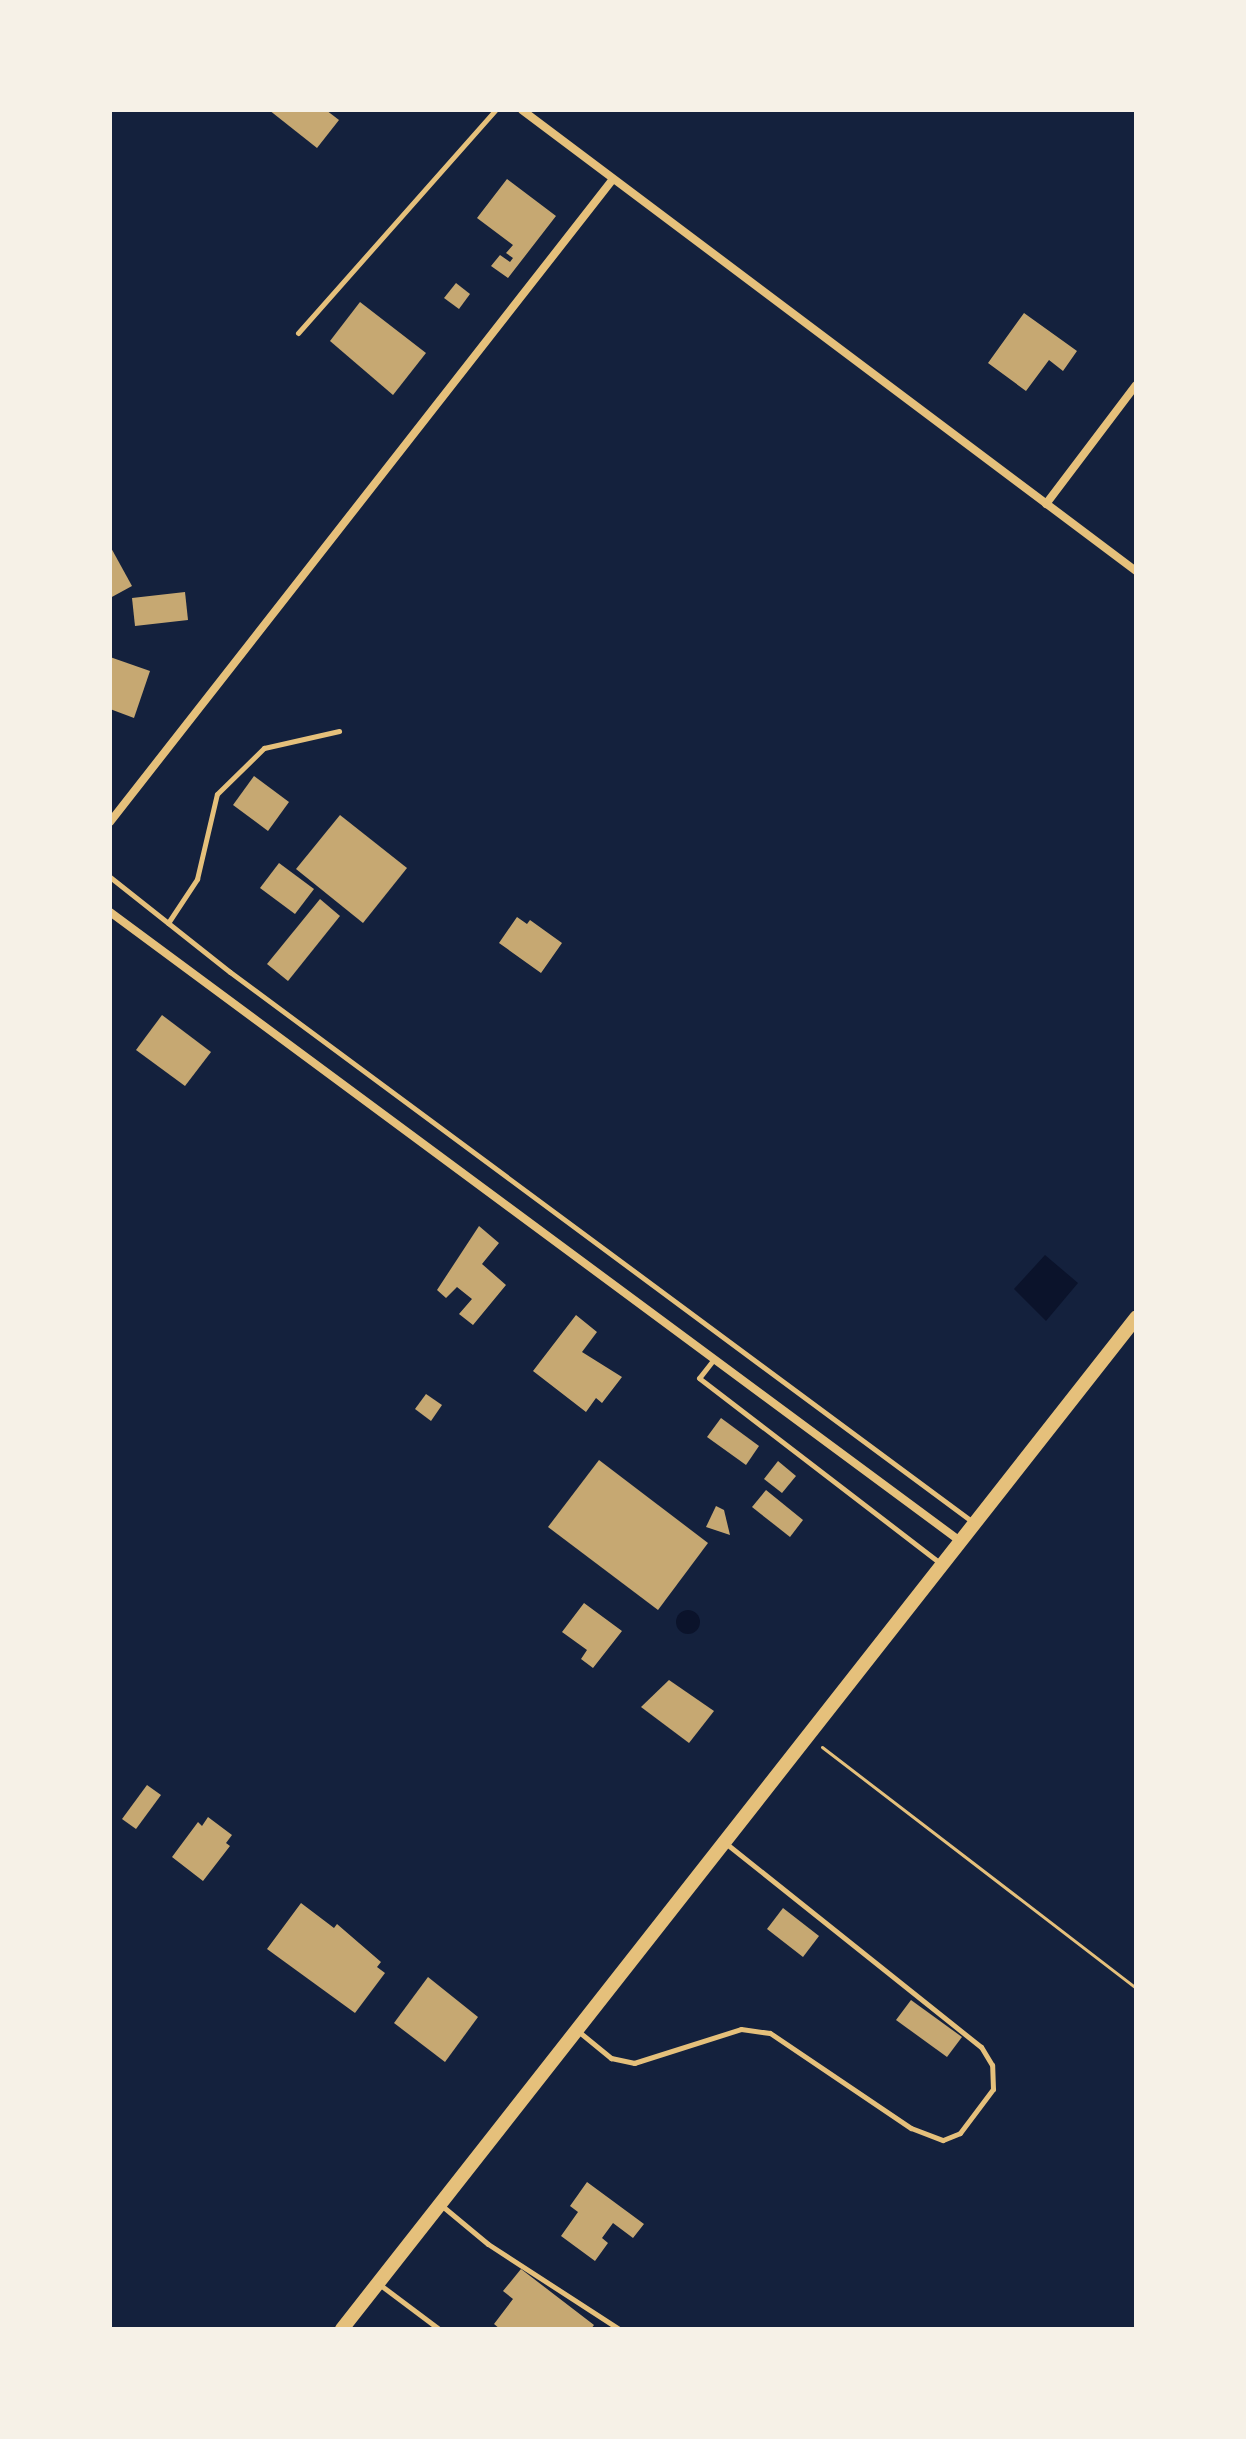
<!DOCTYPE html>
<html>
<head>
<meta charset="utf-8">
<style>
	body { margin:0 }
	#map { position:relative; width:1246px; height:2439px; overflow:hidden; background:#14213d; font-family:Raleway,sans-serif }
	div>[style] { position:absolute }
	.water>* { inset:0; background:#0b132b }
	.round { border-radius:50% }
	.building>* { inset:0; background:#c6a872 }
	.path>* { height:3px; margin:-1.5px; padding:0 1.5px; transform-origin:1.5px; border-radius:1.5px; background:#e5c07b }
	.service>* { height:5px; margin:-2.5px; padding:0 2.5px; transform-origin:2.5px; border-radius:2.5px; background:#e5c07b }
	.minor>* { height:8px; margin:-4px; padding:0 4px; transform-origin:4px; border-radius:4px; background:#e5c07b }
	.secondary>* { height:14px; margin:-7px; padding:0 7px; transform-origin:7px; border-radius:7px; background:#e5c07b }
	span { translate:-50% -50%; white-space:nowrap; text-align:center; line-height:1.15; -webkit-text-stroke:8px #f6f1e7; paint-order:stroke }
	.frame { position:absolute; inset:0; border:112px solid #f6f1e7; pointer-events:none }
</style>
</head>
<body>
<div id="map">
	<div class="water">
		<i style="clip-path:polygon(1045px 1255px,1078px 1283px,1046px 1321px,1014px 1289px)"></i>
		<i class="round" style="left:676px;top:1610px;width:24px;height:24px"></i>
	</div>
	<div class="building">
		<i style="clip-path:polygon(269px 110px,326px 110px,339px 120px,317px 148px)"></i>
		<i style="clip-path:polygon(507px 179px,556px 216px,508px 278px,491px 266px,500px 255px,510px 262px,513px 258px,506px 253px,513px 245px,477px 218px)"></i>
		<i style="clip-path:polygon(456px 283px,470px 294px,459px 309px,444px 298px)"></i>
		<i style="clip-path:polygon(360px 302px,426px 353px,393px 395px,330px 341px)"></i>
		<i style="clip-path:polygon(1024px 313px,1077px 351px,1063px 371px,1049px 360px,1026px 391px,988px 363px)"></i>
		<i style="clip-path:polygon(110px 546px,132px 586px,110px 598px)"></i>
		<i style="clip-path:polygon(185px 592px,188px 620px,135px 626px,132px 598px)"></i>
		<i style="clip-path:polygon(110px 657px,150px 671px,134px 718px,110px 709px)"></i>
		<i style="clip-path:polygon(254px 776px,289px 802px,268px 831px,233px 805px)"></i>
		<i style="clip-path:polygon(340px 815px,407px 868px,363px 923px,296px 869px)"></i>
		<i style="clip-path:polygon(279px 863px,314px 889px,295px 914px,260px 888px)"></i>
		<i style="clip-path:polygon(320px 899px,340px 916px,288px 981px,267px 964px)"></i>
		<i style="clip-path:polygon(517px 917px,527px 924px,530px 920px,562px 943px,541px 973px,499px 943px)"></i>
		<i style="clip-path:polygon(162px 1015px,211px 1052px,185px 1086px,136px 1050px)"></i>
		<i style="clip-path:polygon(479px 1226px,499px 1243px,482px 1264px,506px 1285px,473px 1325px,459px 1314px,472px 1299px,457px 1287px,446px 1298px,437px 1290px)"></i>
		<i style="clip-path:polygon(576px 1315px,597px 1332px,582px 1352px,622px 1377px,602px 1403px,596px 1398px,586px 1412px,533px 1371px)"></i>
		<i style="clip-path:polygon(426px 1394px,442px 1405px,431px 1421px,415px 1409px)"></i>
		<i style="clip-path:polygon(721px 1418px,759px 1446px,746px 1465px,707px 1437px)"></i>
		<i style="clip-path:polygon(599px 1460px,708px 1543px,658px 1610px,548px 1527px)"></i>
		<i style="clip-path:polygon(778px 1461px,796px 1476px,782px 1493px,764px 1479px)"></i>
		<i style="clip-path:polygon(766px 1490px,803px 1520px,790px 1537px,752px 1507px)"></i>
		<i style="clip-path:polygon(716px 1506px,724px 1510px,730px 1535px,706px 1527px)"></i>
		<i style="clip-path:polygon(584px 1603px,622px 1631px,593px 1668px,581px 1659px,587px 1650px,562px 1632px)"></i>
		<i style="clip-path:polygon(669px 1680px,714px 1711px,689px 1743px,641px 1707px)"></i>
		<i style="clip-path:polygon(147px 1785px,161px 1795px,136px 1829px,122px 1819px)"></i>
		<i style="clip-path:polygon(208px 1817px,232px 1835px,226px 1843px,230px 1846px,203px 1881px,172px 1857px,198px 1822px,202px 1826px)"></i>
		<i style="clip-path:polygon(301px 1903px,334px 1928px,337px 1924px,381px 1962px,377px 1967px,385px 1973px,355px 2013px,267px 1949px)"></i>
		<i style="clip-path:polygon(783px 1908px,819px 1936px,803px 1957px,767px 1929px)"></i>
		<i style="clip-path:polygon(428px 1977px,478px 2017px,445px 2062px,394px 2023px)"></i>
		<i style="clip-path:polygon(911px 2000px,962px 2037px,947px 2057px,896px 2020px)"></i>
		<i style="clip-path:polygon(587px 2182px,644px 2224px,633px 2238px,613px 2223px,602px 2238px,608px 2243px,595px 2261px,561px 2236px,578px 2212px,570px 2206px)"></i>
		<i style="clip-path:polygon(521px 2269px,594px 2325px,591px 2329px,500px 2329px,494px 2324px,513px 2299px,503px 2291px)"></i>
	</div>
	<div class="path">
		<i style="left:822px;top:1747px;width:396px;rotate:37.5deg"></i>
	</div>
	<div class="service">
		<i style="left:298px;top:333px;width:298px;rotate:-48.5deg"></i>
		<i style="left:110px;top:877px;width:153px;rotate:38.4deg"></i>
		<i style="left:230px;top:972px;width:926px;rotate:36.52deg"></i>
		<i style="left:168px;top:923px;width:53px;rotate:-56.6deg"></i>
		<i style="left:197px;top:879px;width:87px;rotate:-76.8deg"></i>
		<i style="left:217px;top:794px;width:66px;rotate:-44.4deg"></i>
		<i style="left:264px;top:748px;width:77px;rotate:-12.8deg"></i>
		<i style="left:714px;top:1359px;width:24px;rotate:128deg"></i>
		<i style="left:699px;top:1378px;width:305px;rotate:37.5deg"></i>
		<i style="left:578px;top:2031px;width:43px;rotate:39.3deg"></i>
		<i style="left:611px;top:2058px;width:24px;rotate:12deg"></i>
		<i style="left:634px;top:2063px;width:112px;rotate:-17.6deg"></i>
		<i style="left:741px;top:2029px;width:29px;rotate:8deg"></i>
		<i style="left:770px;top:2033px;width:170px;rotate:34deg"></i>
		<i style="left:911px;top:2128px;width:34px;rotate:21deg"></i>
		<i style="left:943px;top:2140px;width:18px;rotate:-22deg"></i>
		<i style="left:960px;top:2133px;width:55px;rotate:-53.1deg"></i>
		<i style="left:993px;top:2089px;width:24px;rotate:-92deg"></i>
		<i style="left:992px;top:2065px;width:21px;rotate:-121deg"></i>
		<i style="left:981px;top:2047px;width:327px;rotate:-141.4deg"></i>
		<i style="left:441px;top:2205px;width:61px;rotate:39.7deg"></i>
		<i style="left:488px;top:2244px;width:156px;rotate:33deg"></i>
		<i style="left:379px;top:2284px;width:75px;rotate:36.9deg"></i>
	</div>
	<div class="minor">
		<i style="left:522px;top:110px;width:768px;rotate:36.9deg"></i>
		<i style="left:1046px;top:504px;width:149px;rotate:-52.9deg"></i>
		<i style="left:110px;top:822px;width:816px;rotate:-51.96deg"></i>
		<i style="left:110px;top:912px;width:1057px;rotate:36.5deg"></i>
	</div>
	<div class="secondary">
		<i style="left:342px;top:2329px;width:1286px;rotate:-51.86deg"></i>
	</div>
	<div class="frame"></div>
</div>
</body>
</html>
